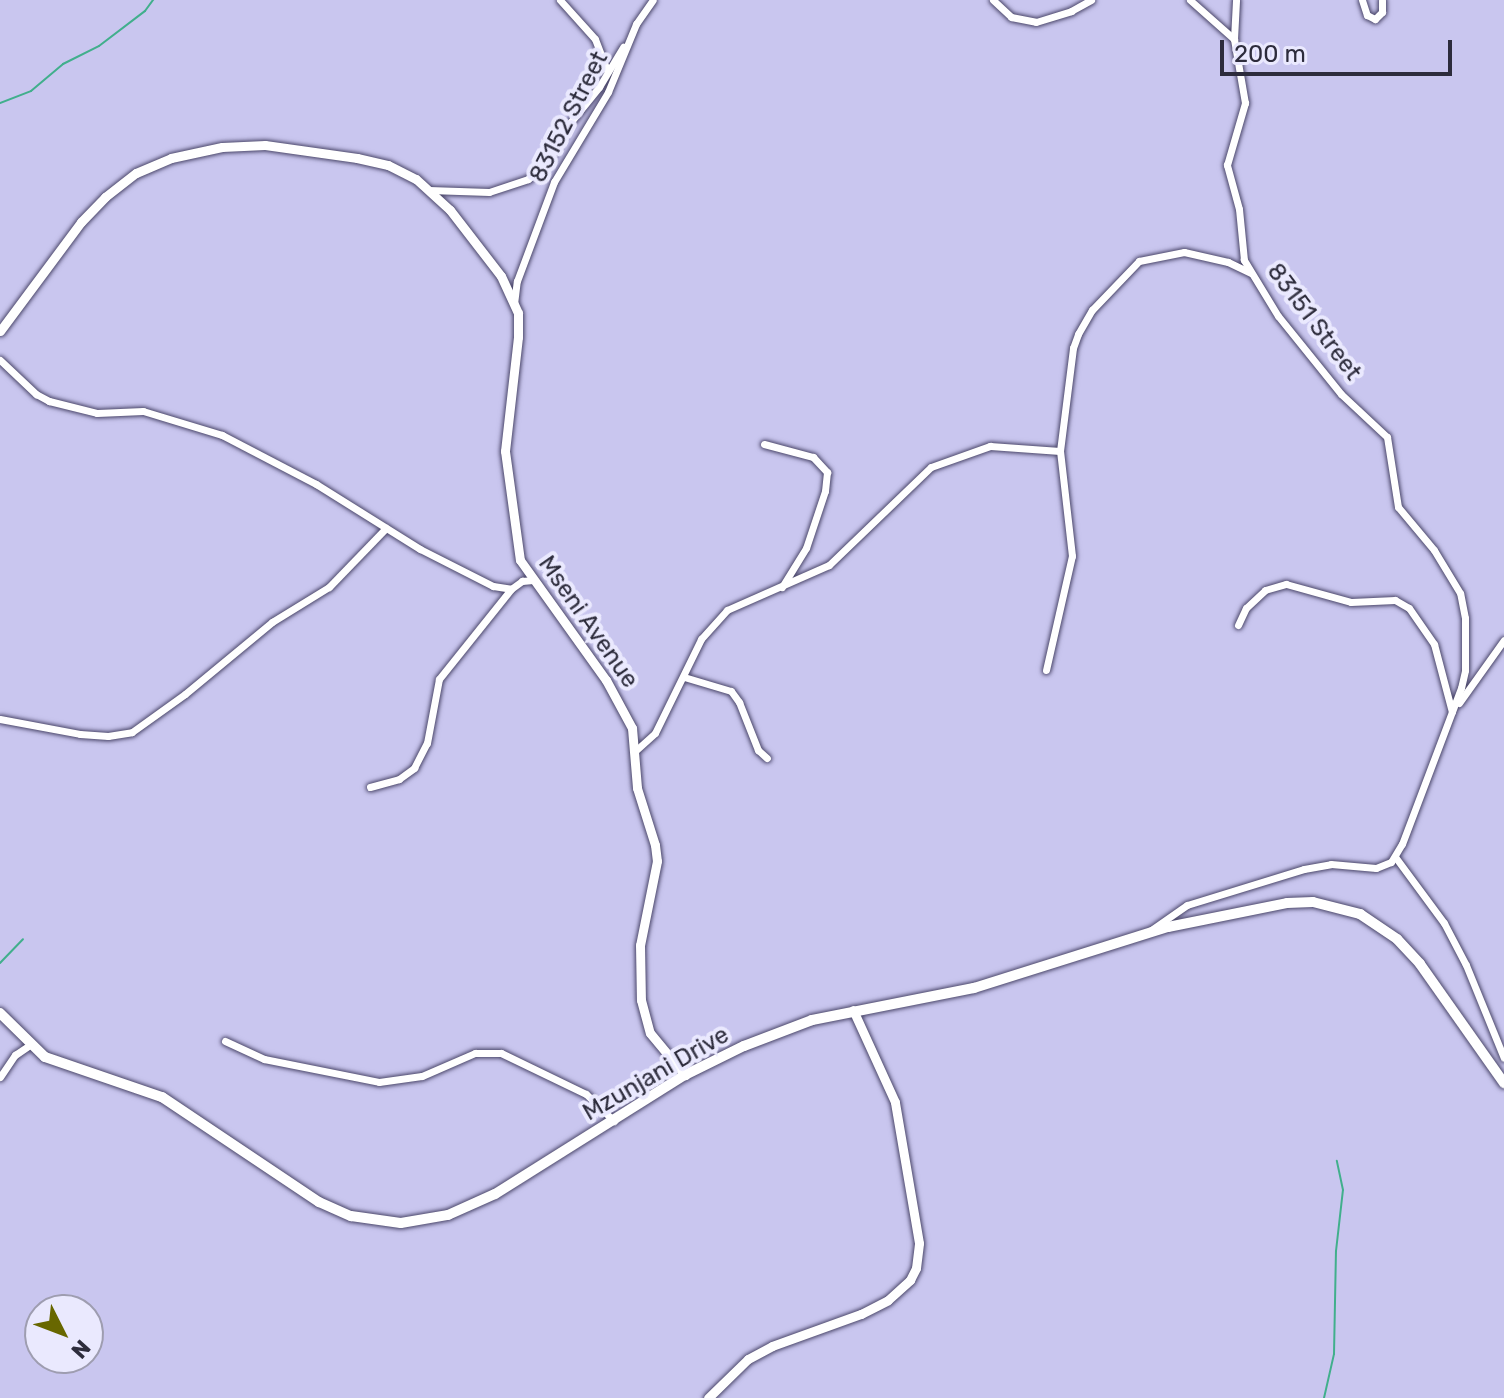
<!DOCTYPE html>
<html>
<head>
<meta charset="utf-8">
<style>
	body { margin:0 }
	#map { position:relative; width:1504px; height:1398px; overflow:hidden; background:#c9c6ef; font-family:Rubik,sans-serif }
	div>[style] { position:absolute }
	.stream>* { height:2px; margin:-1px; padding:0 1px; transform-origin:1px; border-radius:1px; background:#41af8c }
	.roads { filter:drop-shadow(0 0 2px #4b476a) drop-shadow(0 0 2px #4b476a) }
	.minor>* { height:7px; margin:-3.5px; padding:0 3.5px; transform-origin:3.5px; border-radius:3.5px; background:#fff }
	.tertiary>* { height:9px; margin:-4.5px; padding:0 4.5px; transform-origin:4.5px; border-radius:4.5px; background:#fff }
	.secondary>* { height:10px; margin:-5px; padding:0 5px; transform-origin:5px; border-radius:5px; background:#fff }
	span { translate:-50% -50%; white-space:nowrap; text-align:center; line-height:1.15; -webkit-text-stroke:8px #eae9fe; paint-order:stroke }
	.street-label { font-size:24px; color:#2d2c3c }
	.north { position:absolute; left:24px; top:1294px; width:80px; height:80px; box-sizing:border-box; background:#eae9fe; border:2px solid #9e9db0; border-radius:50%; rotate:132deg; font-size:22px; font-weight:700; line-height:32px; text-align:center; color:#2d2c3c }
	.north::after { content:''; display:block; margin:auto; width:28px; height:36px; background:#686700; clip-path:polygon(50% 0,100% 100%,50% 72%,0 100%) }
	.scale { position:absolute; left:1220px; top:40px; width:232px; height:36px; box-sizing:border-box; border:4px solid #2d2c3c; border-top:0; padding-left:10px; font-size:24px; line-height:28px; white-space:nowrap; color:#2d2c3c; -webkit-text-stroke:6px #eae9fe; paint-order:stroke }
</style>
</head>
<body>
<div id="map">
	<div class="stream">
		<i style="left:0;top:103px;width:33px;rotate:-21deg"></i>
		<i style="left:31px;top:91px;width:42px;rotate:-40.2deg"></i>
		<i style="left:63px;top:64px;width:40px;rotate:-26.6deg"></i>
		<i style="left:99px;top:46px;width:58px;rotate:-37.3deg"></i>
		<i style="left:145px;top:11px;width:14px;rotate:-54deg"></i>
		<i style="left:0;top:963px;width:33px;rotate:-46deg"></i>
		<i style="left:1324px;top:1398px;width:45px;rotate:-77.2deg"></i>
		<i style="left:1334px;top:1354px;width:103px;rotate:-88.9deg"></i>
		<i style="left:1336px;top:1251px;width:61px;rotate:-83.5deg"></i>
		<i style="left:1343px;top:1190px;width:30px;rotate:-102deg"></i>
	</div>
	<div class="roads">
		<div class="minor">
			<i style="left:560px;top:0;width:52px;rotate:48.1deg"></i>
			<i style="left:595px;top:39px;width:34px;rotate:69deg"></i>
			<i style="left:993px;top:0;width:25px;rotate:43deg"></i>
			<i style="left:1011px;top:17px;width:25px;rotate:11deg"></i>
			<i style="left:1036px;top:22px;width:37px;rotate:-17deg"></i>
			<i style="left:1071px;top:11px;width:23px;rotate:-29deg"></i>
			<i style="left:1190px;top:0;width:59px;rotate:41.6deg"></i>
			<i style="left:1362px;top:0;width:16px;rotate:72deg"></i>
			<i style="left:1367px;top:15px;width:9px;rotate:27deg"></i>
			<i style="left:1375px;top:19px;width:10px;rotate:-45deg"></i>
			<i style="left:1382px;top:12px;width:12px;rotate:-90deg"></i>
			<i style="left:429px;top:190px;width:60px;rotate:1.9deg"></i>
			<i style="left:489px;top:192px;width:41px;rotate:-18.4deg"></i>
			<i style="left:528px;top:179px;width:26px;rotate:-40deg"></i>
			<i style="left:548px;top:162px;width:43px;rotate:-61.1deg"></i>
			<i style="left:569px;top:124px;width:48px;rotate:-51deg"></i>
			<i style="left:599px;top:87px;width:47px;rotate:-59deg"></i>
			<i style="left:514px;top:304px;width:23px;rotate:-83deg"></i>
			<i style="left:517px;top:281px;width:106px;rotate:-69.5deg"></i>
			<i style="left:554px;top:182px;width:105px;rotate:-59deg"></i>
			<i style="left:608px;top:92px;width:74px;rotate:-67.6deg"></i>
			<i style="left:636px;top:24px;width:29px;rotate:-55deg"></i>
			<i style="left:0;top:360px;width:50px;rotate:43.4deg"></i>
			<i style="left:36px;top:394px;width:15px;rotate:28deg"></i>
			<i style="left:49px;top:401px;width:49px;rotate:14deg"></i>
			<i style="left:97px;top:413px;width:46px;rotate:-2.5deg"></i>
			<i style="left:143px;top:411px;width:83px;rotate:16.9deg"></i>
			<i style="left:222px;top:435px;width:106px;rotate:27.5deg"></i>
			<i style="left:316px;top:484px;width:123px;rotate:32deg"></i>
			<i style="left:420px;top:549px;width:82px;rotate:26.9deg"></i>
			<i style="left:493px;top:586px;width:18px;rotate:9deg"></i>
			<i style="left:511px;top:589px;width:14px;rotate:-36deg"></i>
			<i style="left:522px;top:581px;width:11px;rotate:-5deg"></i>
			<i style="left:764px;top:444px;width:51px;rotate:14.9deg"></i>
			<i style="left:813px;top:457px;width:21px;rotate:47deg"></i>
			<i style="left:827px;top:472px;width:19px;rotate:96deg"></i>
			<i style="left:825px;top:491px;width:60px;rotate:108.4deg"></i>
			<i style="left:806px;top:548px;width:46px;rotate:121.6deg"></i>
			<i style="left:1238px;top:625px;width:19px;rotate:-65deg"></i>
			<i style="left:1246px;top:608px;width:26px;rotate:-43deg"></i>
			<i style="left:1265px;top:590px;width:22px;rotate:-16deg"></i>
			<i style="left:1286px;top:584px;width:67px;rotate:15.5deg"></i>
			<i style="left:1351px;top:602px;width:44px;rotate:-2.6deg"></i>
			<i style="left:1395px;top:600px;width:16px;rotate:30deg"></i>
			<i style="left:1409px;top:608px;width:44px;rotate:55.2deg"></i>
			<i style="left:1434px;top:644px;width:70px;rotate:75.2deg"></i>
			<i style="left:1046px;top:670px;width:117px;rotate:-77.2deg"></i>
			<i style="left:1072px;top:556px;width:106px;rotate:-96.5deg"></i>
			<i style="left:684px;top:677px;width:49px;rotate:16.6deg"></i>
			<i style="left:731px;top:691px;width:14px;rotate:54deg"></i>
			<i style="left:739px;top:702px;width:52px;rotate:68.4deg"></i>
			<i style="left:758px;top:750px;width:12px;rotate:42deg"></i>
			<i style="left:1459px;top:703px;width:77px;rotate:-54.5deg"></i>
			<i style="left:0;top:719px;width:81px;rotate:10.6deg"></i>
			<i style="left:80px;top:734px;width:28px;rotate:4deg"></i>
			<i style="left:108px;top:736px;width:24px;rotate:-9deg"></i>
			<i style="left:132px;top:732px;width:65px;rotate:-35.6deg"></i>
			<i style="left:185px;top:694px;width:113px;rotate:-39.6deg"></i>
			<i style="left:272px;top:622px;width:67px;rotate:-31.6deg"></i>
			<i style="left:329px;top:587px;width:82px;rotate:-46deg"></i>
			<i style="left:634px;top:752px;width:28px;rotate:-42deg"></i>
			<i style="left:655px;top:733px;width:105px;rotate:-63.9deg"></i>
			<i style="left:701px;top:639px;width:39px;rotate:-48deg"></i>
			<i style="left:727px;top:610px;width:111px;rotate:-23.8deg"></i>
			<i style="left:829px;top:565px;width:141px;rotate:-43.9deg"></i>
			<i style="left:931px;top:467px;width:63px;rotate:-19.6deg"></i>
			<i style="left:990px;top:446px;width:70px;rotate:4.1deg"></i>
			<i style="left:1060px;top:451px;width:104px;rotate:-82.8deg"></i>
			<i style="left:1073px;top:348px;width:15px;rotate:-70deg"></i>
			<i style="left:1078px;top:334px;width:28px;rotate:-60deg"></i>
			<i style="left:1092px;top:310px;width:68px;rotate:-46.2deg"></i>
			<i style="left:1139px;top:261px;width:46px;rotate:-11.3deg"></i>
			<i style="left:1184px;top:252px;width:45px;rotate:12.8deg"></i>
			<i style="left:1228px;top:262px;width:25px;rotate:26deg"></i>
			<i style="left:370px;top:787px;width:30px;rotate:-15deg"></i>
			<i style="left:399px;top:779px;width:19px;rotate:-36deg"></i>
			<i style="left:414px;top:768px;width:28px;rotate:-63deg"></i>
			<i style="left:427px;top:743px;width:65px;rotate:-79.4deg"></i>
			<i style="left:439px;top:679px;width:115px;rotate:-51.3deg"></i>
			<i style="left:1396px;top:858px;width:81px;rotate:53.6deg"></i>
			<i style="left:1444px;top:923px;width:47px;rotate:62.4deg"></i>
			<i style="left:1466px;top:965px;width:100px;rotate:67.8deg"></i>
			<i style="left:1151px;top:930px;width:44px;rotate:-34.8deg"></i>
			<i style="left:1187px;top:905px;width:122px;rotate:-17.1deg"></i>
			<i style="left:1304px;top:869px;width:27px;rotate:-10deg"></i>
			<i style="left:1331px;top:864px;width:45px;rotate:5.1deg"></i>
			<i style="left:1376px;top:868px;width:16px;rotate:-22deg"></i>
			<i style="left:1391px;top:862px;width:21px;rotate:-59deg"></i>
			<i style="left:1402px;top:844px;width:167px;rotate:-69.3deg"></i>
			<i style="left:1461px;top:688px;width:18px;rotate:-77deg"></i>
			<i style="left:1465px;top:670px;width:52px;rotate:-90deg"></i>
			<i style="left:1465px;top:618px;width:25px;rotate:-101deg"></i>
			<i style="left:1460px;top:593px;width:50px;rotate:-121.2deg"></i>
			<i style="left:1434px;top:550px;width:56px;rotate:-129.9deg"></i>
			<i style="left:1398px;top:507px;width:71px;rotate:-98.9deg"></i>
			<i style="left:1387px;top:437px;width:63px;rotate:-136.9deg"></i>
			<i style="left:1341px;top:394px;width:100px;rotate:-128.9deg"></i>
			<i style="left:1278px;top:316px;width:66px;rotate:-121.3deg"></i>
			<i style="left:1244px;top:260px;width:51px;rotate:-95.6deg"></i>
			<i style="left:1239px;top:209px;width:46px;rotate:-105.3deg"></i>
			<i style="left:1227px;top:165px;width:65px;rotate:-73.8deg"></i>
			<i style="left:1245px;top:103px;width:65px;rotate:-99.8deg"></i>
			<i style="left:1234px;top:39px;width:39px;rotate:-87deg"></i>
			<i style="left:225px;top:1041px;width:43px;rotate:24.8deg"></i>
			<i style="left:264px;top:1059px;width:117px;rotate:11.3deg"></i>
			<i style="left:379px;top:1082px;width:43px;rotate:-7.9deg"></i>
			<i style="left:422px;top:1076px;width:58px;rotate:-23.5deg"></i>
			<i style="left:475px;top:1053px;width:26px"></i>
			<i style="left:501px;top:1053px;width:94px;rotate:25.8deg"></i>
			<i style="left:586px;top:1094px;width:39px;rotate:44deg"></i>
			<i style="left:0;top:1077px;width:27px;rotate:-56deg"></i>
			<i style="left:15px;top:1055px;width:18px;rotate:-34deg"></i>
		</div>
		<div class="tertiary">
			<i style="left:0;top:331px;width:136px;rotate:-53.4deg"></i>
			<i style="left:81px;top:222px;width:35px;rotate:-46deg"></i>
			<i style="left:105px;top:197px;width:39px;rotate:-38deg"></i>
			<i style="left:136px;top:173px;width:38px;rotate:-23deg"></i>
			<i style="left:171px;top:158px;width:52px;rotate:-12.2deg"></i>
			<i style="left:222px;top:147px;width:43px;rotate:-2.7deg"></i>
			<i style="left:265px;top:145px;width:93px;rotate:8deg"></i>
			<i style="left:357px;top:158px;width:32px;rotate:13deg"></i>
			<i style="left:388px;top:165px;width:31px;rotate:27deg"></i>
			<i style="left:416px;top:179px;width:46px;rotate:42.4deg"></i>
			<i style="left:450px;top:210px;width:83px;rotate:52.3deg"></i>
			<i style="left:501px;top:276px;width:41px;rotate:65.3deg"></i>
			<i style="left:518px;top:313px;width:24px;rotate:90deg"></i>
			<i style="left:518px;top:337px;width:115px;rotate:96.5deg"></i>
			<i style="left:505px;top:451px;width:110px;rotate:82.2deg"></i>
			<i style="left:520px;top:560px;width:148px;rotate:54.4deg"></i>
			<i style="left:606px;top:680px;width:55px;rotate:61.6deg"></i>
			<i style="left:632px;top:728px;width:60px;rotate:85.2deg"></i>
			<i style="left:637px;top:788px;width:60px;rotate:72.5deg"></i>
			<i style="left:655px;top:845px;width:16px;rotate:83deg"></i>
			<i style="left:657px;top:861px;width:86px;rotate:101.4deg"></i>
			<i style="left:640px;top:945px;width:55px;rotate:89deg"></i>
			<i style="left:641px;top:1000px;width:34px;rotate:75deg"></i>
			<i style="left:650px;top:1033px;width:55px;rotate:50.2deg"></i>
			<i style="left:708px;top:1398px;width:56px;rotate:-44.3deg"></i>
			<i style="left:748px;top:1359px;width:27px;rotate:-28deg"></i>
			<i style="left:772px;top:1346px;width:95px;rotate:-19.8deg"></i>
			<i style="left:861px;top:1314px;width:30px;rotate:-27deg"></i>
			<i style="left:888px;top:1300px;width:30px;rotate:-42deg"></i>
			<i style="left:910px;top:1280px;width:13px;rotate:-63deg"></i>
			<i style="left:916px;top:1268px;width:25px;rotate:-83deg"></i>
			<i style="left:919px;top:1243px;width:143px;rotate:-99.7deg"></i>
			<i style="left:895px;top:1102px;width:101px;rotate:-114.5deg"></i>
		</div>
		<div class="secondary">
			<i style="left:0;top:1013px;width:63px;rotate:44.4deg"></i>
			<i style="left:45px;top:1057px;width:124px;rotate:18.9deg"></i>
			<i style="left:162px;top:1097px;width:189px;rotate:33.8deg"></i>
			<i style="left:319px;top:1202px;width:35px;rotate:24deg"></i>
			<i style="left:351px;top:1216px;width:50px;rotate:8deg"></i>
			<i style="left:401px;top:1223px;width:48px;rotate:-9.7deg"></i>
			<i style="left:448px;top:1215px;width:51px;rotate:-24.1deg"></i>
			<i style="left:495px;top:1194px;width:224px;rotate:-32.1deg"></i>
			<i style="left:685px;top:1075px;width:66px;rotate:-26.2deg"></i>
			<i style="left:744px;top:1046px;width:73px;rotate:-20.9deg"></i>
			<i style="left:812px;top:1020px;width:165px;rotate:-11.2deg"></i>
			<i style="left:974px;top:988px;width:203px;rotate:-17.5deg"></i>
			<i style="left:1168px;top:927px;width:121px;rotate:-11.4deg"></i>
			<i style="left:1287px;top:903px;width:26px;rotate:-2deg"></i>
			<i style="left:1313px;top:902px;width:49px;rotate:14.3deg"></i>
			<i style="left:1360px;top:914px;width:45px;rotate:34deg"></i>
			<i style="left:1397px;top:939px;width:34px;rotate:47deg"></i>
			<i style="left:1420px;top:964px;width:146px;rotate:54.8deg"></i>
		</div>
	</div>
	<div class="street-label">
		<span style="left:569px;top:117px;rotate:-63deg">83152 Street</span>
		<span style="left:1314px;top:322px;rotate:53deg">83151 Street</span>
		<span style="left:588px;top:622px;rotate:55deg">Mseni Avenue</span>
		<span style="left:656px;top:1074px;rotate:-30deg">Mzunjani Drive</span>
	</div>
	<div class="north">N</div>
	<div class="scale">200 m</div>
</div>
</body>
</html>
